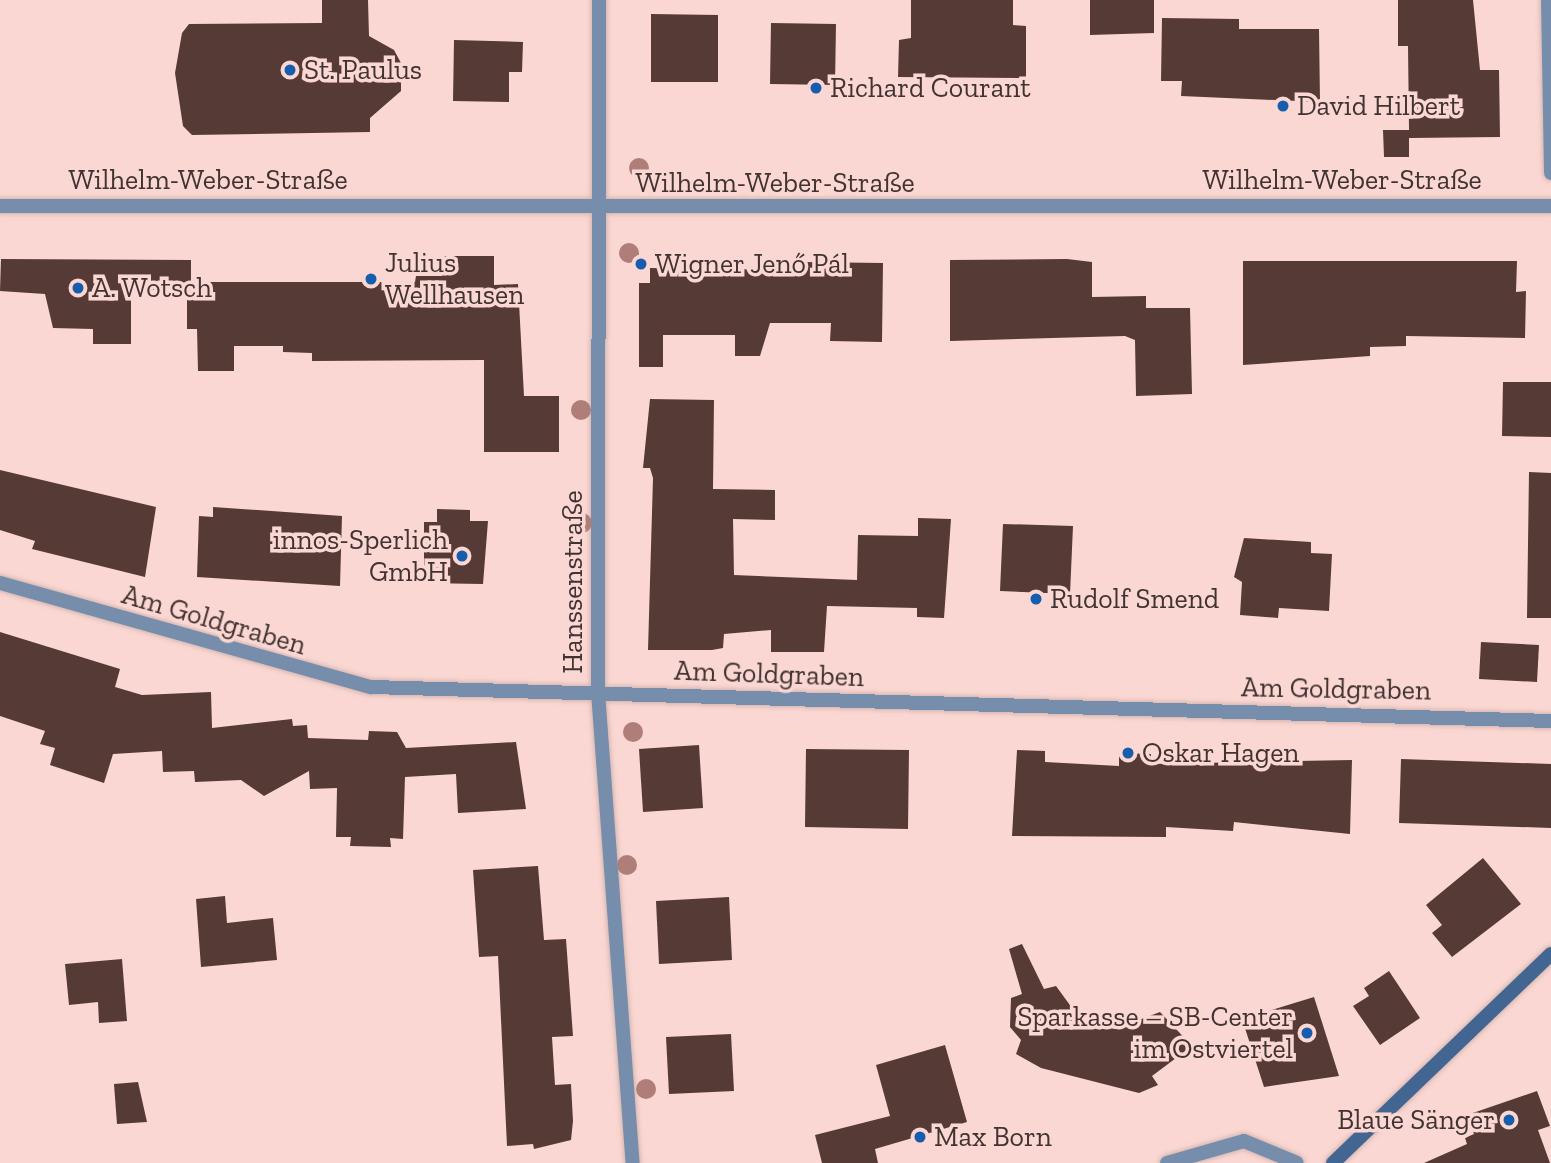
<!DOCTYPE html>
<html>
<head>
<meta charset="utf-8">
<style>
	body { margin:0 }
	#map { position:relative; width:1551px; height:1163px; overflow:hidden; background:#fad7d2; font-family:"Zilla Slab",serif }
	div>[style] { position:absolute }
	.building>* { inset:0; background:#563a36 }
	.roads { filter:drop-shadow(0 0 2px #d5b6b2) drop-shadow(0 0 2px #d5b6b2) }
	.street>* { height:14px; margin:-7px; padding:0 7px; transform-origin:7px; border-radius:7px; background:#768eac }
	.secondary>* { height:14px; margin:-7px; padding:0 7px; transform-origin:7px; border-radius:7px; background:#436591 }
	.trees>* { width:20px; height:20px; margin:-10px; border-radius:50%; background:#b07e78 }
	.dots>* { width:19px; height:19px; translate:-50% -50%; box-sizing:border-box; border:4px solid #fad7d2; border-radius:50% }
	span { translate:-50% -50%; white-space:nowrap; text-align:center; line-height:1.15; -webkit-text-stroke:7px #fad7d2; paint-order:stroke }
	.poi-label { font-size:28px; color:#413331 }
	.left { translate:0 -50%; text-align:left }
	.right { translate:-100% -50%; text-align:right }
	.street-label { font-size:28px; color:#413331 }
</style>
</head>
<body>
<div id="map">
	<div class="building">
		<i style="clip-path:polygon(322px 0,368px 0,369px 36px,394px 50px,401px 63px,401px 91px,370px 118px,370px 132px,192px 135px,183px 126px,175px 73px,182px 33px,189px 24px,322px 23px)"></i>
		<i style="clip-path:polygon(911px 0,1013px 0,1013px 25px,1026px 26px,1026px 78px,898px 77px,899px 40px,911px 38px)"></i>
		<i style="clip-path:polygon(1090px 0,1154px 0,1154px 33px,1090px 35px)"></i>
		<i style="clip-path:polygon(1398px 0,1473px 0,1480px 70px,1499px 70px,1500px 137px,1409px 138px,1409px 157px,1384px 157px,1383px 130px,1409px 130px,1408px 46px,1398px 46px)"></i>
		<i style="clip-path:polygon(651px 14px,718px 15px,718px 82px,651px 82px)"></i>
		<i style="clip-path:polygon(1162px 18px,1239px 19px,1239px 29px,1319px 29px,1320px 102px,1181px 96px,1182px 81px,1161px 81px)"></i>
		<i style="clip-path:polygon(771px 23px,836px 24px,835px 85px,770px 84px)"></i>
		<i style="clip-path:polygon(454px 40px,523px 42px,522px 72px,509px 72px,509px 102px,453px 101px)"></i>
		<i style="clip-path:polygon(442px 256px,494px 256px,494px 285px,518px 284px,524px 396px,559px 396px,559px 452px,484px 452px,484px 360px,312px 361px,312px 353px,283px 352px,283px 346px,234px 346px,234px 371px,198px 371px,197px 329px,187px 329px,187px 290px,131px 290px,131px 344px,93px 344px,93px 329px,53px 328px,45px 294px,0 291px,1px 259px,191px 260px,191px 282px,415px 282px,416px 276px,442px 276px)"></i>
		<i style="clip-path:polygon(1067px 259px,1092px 262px,1092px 297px,1146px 296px,1146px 308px,1190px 308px,1192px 394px,1136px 396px,1135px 340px,1125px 336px,950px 341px,950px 260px)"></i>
		<i style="clip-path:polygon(1243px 261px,1517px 261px,1516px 292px,1526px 291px,1525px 338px,1406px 336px,1406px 346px,1370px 347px,1370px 356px,1243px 365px)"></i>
		<i style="clip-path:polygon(804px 262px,883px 263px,882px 342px,830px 341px,831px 323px,770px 323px,760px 356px,735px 356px,735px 335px,663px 335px,663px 367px,639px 367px,639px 283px,650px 283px,650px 268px,804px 270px)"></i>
		<i style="clip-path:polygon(1503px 382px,1551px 382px,1551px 437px,1502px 436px)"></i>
		<i style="clip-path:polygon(650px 399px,714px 400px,713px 489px,775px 490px,775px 520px,733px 519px,734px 575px,857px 580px,858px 535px,918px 536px,918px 518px,951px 519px,944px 618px,917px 617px,917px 608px,827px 606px,824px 652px,771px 652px,771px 630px,724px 634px,723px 648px,712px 650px,648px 650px,653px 478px,650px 468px,643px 468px)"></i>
		<i style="clip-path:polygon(0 470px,156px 507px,145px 577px,32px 549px,35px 541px,0 530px)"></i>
		<i style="clip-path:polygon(1529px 472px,1551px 473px,1551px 618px,1527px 618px)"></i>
		<i style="clip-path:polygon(213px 507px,342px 516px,340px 586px,197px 577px,199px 516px,213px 517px)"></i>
		<i style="clip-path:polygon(437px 509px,470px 510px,470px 521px,488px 521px,483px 584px,424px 583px,424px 522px,437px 522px)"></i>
		<i style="clip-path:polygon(1003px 524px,1073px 526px,1070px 594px,1000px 591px)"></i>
		<i style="clip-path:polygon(1244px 538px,1311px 542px,1311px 553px,1332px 554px,1329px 611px,1279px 608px,1278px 618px,1240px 615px,1242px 582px,1234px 577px)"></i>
		<i style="clip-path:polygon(0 632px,120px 669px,115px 687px,142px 695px,211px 692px,212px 728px,292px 719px,293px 726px,307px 725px,308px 738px,368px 740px,369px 731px,397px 732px,406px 748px,516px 742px,526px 809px,458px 813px,456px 774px,405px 777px,403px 839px,390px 838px,391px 847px,350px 846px,351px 837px,336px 837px,337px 788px,310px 789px,309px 771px,264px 796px,241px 780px,195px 782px,194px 771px,163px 772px,162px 751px,113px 754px,104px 783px,50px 765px,55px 748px,40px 744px,45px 731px,0 716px)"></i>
		<i style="clip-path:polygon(1481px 642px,1539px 645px,1537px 682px,1479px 679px)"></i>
		<i style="clip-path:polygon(699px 745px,703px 808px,643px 812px,639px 749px)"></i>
		<i style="clip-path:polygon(806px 749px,909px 750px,908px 829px,805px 827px)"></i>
		<i style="clip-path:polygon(1017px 750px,1045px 751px,1045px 762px,1119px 766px,1119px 753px,1151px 754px,1150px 764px,1352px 760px,1350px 834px,1234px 822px,1233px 831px,1166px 827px,1166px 837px,1012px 836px)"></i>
		<i style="clip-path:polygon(1401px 759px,1551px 764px,1551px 828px,1399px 823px)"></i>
		<i style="clip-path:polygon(1483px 858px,1521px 904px,1452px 957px,1432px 933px,1442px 925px,1426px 905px)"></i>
		<i style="clip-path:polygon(538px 866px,544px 940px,566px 939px,573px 1036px,552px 1037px,555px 1085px,571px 1084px,573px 1121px,571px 1140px,534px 1149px,533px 1144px,507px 1146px,498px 956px,479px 957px,473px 870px)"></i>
		<i style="clip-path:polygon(225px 896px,227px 923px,273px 918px,277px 960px,201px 967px,196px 899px)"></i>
		<i style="clip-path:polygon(729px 897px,732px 960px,659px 964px,656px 901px)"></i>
		<i style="clip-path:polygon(1022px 944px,1044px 989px,1056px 986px,1083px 1023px,1115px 1029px,1160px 1012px,1192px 1046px,1152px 1076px,1158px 1085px,1139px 1093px,1041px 1068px,1016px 1054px,1021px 1040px,1010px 1027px,1011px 998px,1022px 994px,1009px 949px)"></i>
		<i style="clip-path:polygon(122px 959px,127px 1021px,99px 1023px,98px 1002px,69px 1005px,65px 964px)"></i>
		<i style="clip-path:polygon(1389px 971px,1420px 1018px,1380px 1045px,1353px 1006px,1369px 996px,1364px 988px)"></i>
		<i style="clip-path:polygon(1314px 997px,1339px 1076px,1264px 1087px,1242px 1019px)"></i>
		<i style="clip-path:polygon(731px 1034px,734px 1091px,669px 1094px,666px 1037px)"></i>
		<i style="clip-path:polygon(945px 1045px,967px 1122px,875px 1149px,878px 1163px,822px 1163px,815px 1135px,890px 1116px,876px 1065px)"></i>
		<i style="clip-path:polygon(138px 1082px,147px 1122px,117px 1124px,114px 1084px)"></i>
		<i style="clip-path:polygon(1537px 1091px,1550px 1126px,1538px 1130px,1550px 1163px,1424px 1163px,1467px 1144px,1465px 1138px,1474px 1134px,1467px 1115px)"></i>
	</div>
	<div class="roads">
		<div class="street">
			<i style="left:599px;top:0;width:692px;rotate:90.08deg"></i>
			<i style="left:598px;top:692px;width:472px;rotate:85.8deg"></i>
			<i style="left:1548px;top:0;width:173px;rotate:89deg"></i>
			<i style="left:0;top:206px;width:1551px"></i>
			<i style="left:0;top:583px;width:385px;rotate:15.7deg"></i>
			<i style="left:371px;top:687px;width:1180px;rotate:1.65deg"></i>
			<i style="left:1167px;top:1163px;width:80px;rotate:-15.9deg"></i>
			<i style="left:1244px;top:1141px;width:57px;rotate:22.5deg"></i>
		</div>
		<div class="secondary">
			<i style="left:1333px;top:1163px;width:302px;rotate:-43.8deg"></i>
		</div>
	</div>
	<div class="trees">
		<i style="left:639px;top:168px"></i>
		<i style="left:629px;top:253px"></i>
		<i style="left:581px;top:410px"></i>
		<i style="left:582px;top:523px"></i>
		<i style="left:633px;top:732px"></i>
		<i style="left:627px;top:865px"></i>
		<i style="left:646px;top:1089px"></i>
	</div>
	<div class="dots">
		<i style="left:290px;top:70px;background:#165dad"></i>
		<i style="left:816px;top:88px;background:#165dad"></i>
		<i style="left:1283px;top:106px;background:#165dad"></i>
		<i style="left:641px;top:264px;background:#165dad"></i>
		<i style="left:371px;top:279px;background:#165dad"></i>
		<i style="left:78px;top:288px;background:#165dad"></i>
		<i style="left:462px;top:556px;background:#165dad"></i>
		<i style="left:1036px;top:599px;background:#165dad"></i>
		<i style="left:1128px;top:753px;background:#165dad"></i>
		<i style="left:1307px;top:1033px;background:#165dad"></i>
		<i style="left:1509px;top:1120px;background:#165dad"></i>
		<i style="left:920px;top:1137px;background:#165dad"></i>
	</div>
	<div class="poi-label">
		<span class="left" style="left:304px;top:70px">St. Paulus</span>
		<span class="left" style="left:830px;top:88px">Richard Courant</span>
		<span class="left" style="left:1297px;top:106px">David Hilbert</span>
		<span class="left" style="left:385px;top:279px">Julius<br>Wellhausen</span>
		<span class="left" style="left:655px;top:264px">Wigner Jenő Pál</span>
		<span class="left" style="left:92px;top:288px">A. Wotsch</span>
		<span class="right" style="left:448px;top:556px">innos-Sperlich<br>GmbH</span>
		<span class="left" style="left:1050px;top:599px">Rudolf Smend</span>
		<span class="left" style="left:1142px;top:753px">Oskar Hagen</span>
		<span class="right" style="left:1293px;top:1033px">Sparkasse – SB-Center<br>im Ostviertel</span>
		<span class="right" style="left:1495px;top:1120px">Blaue Sänger</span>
		<span class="left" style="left:934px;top:1137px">Max Born</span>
	</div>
	<div class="street-label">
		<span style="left:208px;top:180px">Wilhelm-Weber-Straße</span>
		<span style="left:1342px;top:180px">Wilhelm-Weber-Straße</span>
		<span style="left:775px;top:183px">Wilhelm-Weber-Straße</span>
		<span style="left:573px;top:582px;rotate:-90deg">Hanssenstraße</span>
		<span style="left:214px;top:620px;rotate:16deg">Am Goldgraben</span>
		<span style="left:769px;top:674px;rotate:2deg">Am Goldgraben</span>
		<span style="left:1336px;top:689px;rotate:1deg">Am Goldgraben</span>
	</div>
</div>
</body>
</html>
